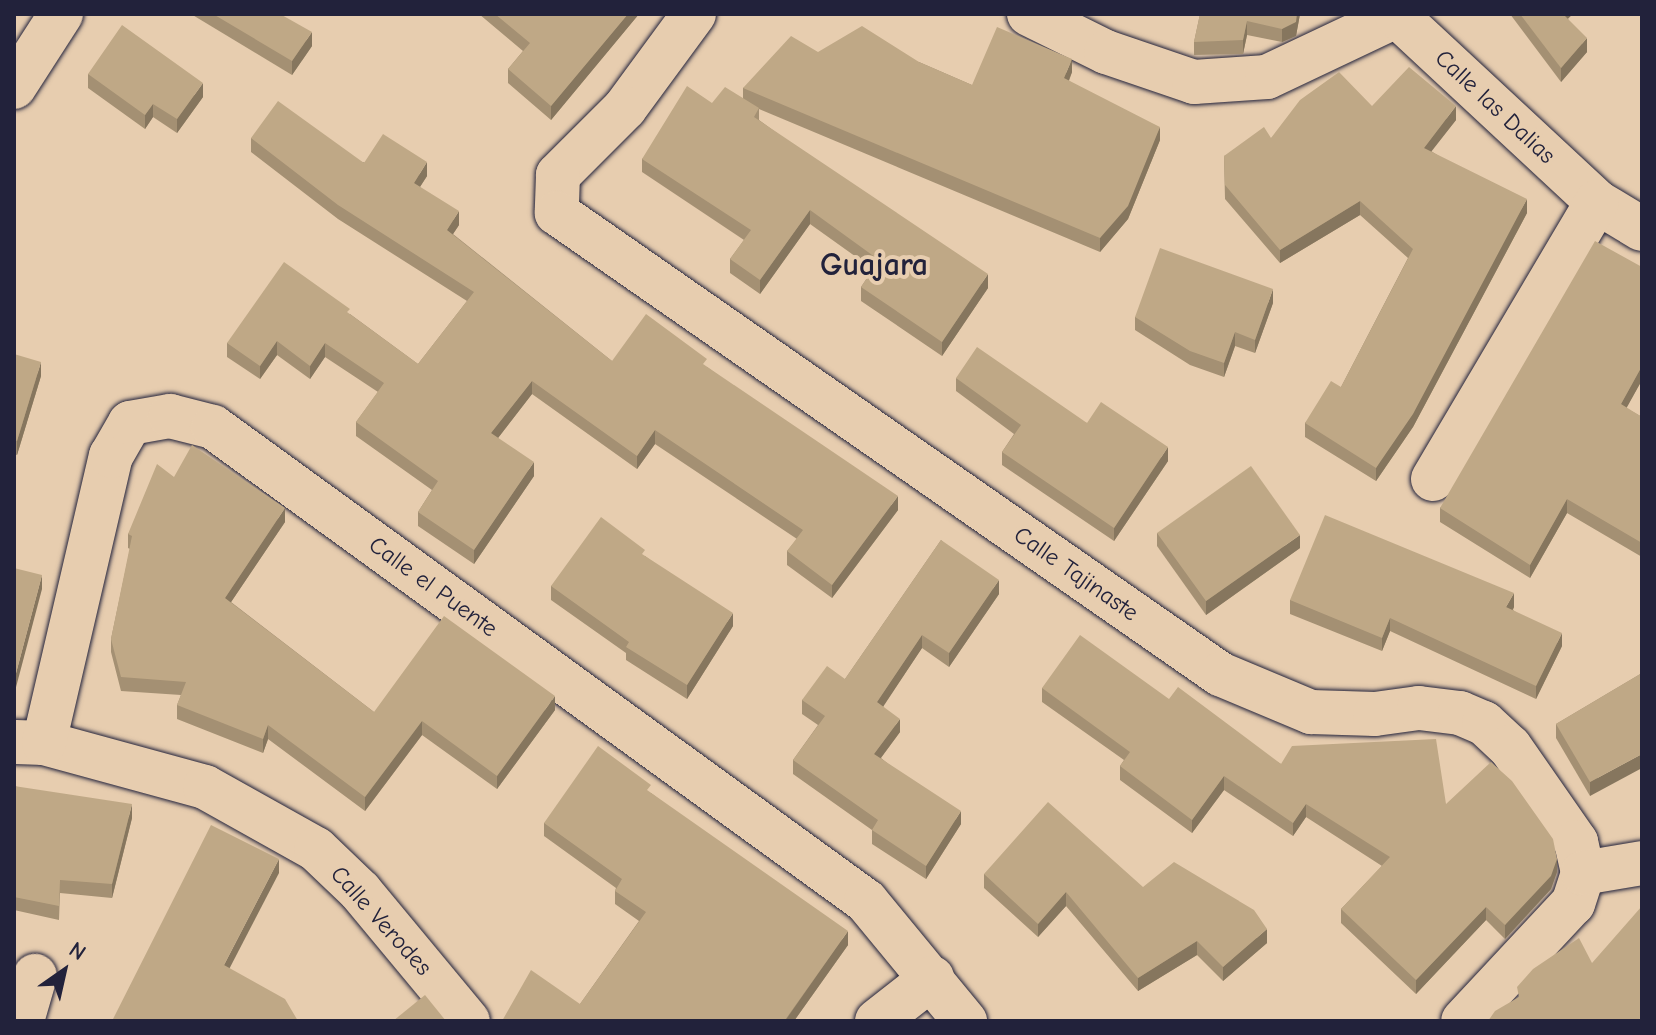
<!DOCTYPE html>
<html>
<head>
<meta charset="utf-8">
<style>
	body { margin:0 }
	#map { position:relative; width:1656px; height:1035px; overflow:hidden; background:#e7cdaf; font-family:"Comic Neue",sans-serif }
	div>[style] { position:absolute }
	.roads { filter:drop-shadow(0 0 2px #22223b) drop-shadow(0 0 2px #22223b) }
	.minor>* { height:44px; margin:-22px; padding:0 22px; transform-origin:22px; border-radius:22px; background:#e7cdaf }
	.wall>* { inset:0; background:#a49073 }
	.shaded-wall>* { inset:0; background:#86765e }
	.building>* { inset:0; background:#bfa886 }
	span { translate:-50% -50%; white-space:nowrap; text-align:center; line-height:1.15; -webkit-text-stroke:8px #e7cdaf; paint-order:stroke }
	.street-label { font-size:24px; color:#22223b }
	.district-label { font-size:32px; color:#22223b; font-weight:700 }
	.frame { position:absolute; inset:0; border:16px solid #22223b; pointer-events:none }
	.north { position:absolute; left:24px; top:931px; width:80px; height:80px; -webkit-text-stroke:6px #e7cdaf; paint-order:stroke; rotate:34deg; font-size:22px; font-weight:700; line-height:32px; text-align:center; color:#22223b }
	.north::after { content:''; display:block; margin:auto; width:28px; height:36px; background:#22223b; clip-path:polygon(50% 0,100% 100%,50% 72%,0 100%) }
</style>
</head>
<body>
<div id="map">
	<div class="roads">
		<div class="minor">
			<i style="left:694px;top:14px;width:117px;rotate:126.3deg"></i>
			<i style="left:625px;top:108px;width:95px;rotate:135deg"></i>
			<i style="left:558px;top:175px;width:38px;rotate:92deg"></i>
			<i style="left:557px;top:213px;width:808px;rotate:34.81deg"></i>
			<i style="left:1220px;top:674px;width:99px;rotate:22.7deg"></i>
			<i style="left:1311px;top:712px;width:64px;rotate:1.8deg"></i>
			<i style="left:1375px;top:714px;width:44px;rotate:-7.8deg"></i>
			<i style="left:1419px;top:708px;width:41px;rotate:7deg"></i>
			<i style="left:1460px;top:713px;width:26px;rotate:23deg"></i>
			<i style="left:1484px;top:723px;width:35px;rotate:43deg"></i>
			<i style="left:1510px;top:747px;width:116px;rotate:55.2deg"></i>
			<i style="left:1576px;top:842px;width:32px;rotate:77deg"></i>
			<i style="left:1583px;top:873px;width:32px;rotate:108deg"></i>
			<i style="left:1573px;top:903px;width:161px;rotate:133deg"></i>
			<i style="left:1029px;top:14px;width:86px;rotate:26.3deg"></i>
			<i style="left:1106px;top:52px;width:93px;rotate:18.8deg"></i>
			<i style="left:1194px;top:82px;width:73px;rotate:-3.9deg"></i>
			<i style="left:1267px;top:77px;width:147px;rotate:-25.3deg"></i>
			<i style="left:1397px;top:16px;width:273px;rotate:42.9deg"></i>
			<i style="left:1597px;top:202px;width:52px;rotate:31deg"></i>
			<i style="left:14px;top:87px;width:87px;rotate:-57.2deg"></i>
			<i style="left:1433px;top:479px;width:322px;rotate:-59.4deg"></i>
			<i style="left:16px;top:742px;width:28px;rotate:2deg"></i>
			<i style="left:44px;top:743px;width:167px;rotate:15.3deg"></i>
			<i style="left:205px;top:787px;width:127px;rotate:29.2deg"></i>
			<i style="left:316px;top:849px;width:61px;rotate:43.7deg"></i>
			<i style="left:360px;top:891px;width:169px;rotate:50.3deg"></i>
			<i style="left:44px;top:743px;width:295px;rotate:-76.9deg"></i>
			<i style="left:111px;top:456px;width:38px;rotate:-60deg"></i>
			<i style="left:130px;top:423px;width:41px;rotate:-9.9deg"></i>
			<i style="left:170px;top:416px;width:44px;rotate:14.3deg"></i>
			<i style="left:213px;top:427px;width:807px;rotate:35.98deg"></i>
			<i style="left:866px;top:901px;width:156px;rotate:50.5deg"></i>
			<i style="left:1583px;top:873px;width:60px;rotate:-9.6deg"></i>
			<i style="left:22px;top:1021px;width:47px;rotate:-73.9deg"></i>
			<i style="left:877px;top:1021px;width:70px;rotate:-38deg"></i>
		</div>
	</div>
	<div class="wall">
		<i style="clip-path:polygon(191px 14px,280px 14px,312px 46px,292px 75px)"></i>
		<i style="clip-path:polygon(479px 14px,639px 14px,551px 120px,508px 83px,508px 69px,523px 51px)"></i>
		<i style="clip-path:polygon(1200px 14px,1300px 14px,1296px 36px,1282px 42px,1247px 35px,1243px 54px,1194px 55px,1194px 42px)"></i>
		<i style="clip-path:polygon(1510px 14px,1572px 14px,1568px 19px,1587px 52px,1561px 82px)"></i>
		<i style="clip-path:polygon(818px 52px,919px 62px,972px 85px,1072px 72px,1069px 81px,1160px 140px,1128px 219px,1100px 252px,759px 109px,759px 120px,988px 288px,942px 356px,861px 301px,861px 287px,873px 269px,810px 224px,760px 294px,730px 273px,730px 259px,744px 240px,642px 172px,642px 159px,712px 103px,743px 98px,743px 88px)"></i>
		<i style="clip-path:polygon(88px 74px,203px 97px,177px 133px,153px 117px,145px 129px,88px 88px)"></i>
		<i style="clip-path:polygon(1372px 106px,1456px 120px,1431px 151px,1527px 213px,1413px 427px,1376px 481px,1305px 437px,1305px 423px,1341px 387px,1408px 258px,1360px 215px,1280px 263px,1225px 199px,1224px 156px,1271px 138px)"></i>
		<i style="clip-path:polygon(251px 138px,427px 176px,420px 187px,459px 225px,453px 234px,612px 361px,707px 367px,898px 510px,832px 598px,787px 565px,787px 551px,797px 539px,655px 444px,637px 469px,532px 394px,498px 438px,534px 476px,474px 564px,418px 526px,418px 512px,432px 490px,356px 436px,356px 422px,378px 392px,325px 357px,310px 379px,277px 355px,260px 379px,227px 357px,227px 343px,350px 314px,418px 364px,467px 301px,338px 219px,251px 152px)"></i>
		<i style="clip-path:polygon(1642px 267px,1642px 380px,1626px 408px,1642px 417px,1642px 557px,1567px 513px,1530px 578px,1440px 522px,1440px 508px)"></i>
		<i style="clip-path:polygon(1273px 303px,1255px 353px,1235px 346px,1224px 377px,1190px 365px,1135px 330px,1135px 317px)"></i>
		<i style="clip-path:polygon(14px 354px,41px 376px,17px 455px,14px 454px)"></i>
		<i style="clip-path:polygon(956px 378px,1087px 423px,1168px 461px,1114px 541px,1002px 465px,1002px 452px,1014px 434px,956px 391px)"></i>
		<i style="clip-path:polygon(174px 477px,285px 522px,231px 602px,374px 712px,555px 710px,497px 789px,422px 735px,365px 811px,268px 739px,263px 753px,177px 719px,177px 705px,181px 695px,121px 691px,111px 652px,111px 639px,130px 549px,128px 548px,128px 534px)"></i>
		<i style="clip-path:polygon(1157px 533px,1300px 548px,1206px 615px,1157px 546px)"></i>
		<i style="clip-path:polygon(941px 540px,999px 594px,949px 667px,922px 648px,883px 706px,900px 732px,881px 758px,961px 824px,926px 879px,872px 844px,872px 830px,793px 774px,793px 760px,818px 725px,802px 714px,802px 700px,845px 679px)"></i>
		<i style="clip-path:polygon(645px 556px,733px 626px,687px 699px,626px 660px,626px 653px,551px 600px,551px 586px)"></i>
		<i style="clip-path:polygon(1290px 600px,1514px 607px,1513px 610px,1562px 646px,1536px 699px,1390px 631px,1382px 651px,1290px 614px)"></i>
		<i style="clip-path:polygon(1642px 673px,1590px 796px,1556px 738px,1556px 724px)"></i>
		<i style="clip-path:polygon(1042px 688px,1169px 699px,1281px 764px,1446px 804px,1557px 872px,1551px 889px,1505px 939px,1486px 920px,1416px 994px,1341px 923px,1341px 909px,1382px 866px,1306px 817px,1293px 836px,1224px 790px,1192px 833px,1120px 780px,1120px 766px,1124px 760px,1042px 702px)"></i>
		<i style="clip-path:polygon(14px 786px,132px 818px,112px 898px,60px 893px,59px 920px,14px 910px)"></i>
		<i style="clip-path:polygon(651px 793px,848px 945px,794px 1021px,502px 1021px,580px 1004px,639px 921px,615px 904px,615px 891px,616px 888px,544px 836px,544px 823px)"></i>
		<i style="clip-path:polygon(984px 874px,1143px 887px,1267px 943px,1223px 981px,1197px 955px,1138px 991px,1066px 906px,1038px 937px,984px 888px)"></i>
	</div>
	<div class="shaded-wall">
		<i style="clip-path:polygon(628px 14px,639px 14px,551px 120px,551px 106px)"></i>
		<i style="clip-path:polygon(1297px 14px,1300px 14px,1296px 36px,1282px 42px,1282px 29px)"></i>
		<i style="clip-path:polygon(1560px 14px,1572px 14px,1572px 15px,1560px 25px)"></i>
		<i style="clip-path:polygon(1247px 21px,1247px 35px,1243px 54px,1243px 40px)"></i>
		<i style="clip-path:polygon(312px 32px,312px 46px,292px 75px,292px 61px)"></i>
		<i style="clip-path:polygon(1587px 38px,1587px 52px,1561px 82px,1561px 68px)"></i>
		<i style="clip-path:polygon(1072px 59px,1072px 72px,1064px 92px,1064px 78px)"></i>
		<i style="clip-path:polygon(203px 83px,203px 97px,177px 133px,177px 119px)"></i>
		<i style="clip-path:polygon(153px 104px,153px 117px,145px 129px,145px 115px)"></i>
		<i style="clip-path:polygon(1456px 106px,1456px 120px,1424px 161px,1424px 148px)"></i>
		<i style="clip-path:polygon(1160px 127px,1160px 140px,1128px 219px,1100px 252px,1100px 238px)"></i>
		<i style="clip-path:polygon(427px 162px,427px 176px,414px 196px,414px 183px)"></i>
		<i style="clip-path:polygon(1527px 199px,1527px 213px,1413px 427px,1376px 481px,1376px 468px)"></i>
		<i style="clip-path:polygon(1360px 201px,1360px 215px,1280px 263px,1280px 250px)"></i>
		<i style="clip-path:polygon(810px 210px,810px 224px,760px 294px,760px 280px)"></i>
		<i style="clip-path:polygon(459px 211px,459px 225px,447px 243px,447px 230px)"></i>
		<i style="clip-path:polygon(988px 274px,988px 288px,942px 356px,942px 342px)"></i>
		<i style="clip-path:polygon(1273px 289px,1273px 303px,1255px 353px,1255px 340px)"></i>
		<i style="clip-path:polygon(1235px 332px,1235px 346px,1224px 377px,1224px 363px)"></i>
		<i style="clip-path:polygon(277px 341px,277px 355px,260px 379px,260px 366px)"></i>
		<i style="clip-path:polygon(325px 343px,325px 357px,310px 379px,310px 366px)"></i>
		<i style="clip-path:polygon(41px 362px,41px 376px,17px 455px,17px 441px)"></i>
		<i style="clip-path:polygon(1642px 366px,1642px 380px,1621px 418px,1621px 404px)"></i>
		<i style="clip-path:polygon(532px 381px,532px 394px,491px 447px,491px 433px)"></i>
		<i style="clip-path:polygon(655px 430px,655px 444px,637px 469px,637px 456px)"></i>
		<i style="clip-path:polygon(1168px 447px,1168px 461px,1114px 541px,1114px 528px)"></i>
		<i style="clip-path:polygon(534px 462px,534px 476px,474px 564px,474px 550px)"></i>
		<i style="clip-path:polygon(898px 496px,898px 510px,832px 598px,832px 585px)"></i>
		<i style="clip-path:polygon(1567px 499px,1567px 513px,1530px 578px,1530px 565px)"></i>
		<i style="clip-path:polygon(285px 508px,285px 522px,225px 611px,225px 598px)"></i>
		<i style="clip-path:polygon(1300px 535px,1300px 548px,1206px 615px,1206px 601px)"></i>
		<i style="clip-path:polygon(42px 575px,42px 589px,15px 691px,15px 677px)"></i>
		<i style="clip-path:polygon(999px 580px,999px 594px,949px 667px,949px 653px)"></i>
		<i style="clip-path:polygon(1514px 593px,1514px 607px,1506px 621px,1506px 607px)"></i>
		<i style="clip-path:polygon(733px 613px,733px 626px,687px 699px,687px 685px)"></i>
		<i style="clip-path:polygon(1390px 618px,1390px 631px,1382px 651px,1382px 638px)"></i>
		<i style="clip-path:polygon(1562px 633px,1562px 646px,1536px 699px,1536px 686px)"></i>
		<i style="clip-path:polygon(922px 635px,922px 648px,877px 716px,877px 702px)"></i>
		<i style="clip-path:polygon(555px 696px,555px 710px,497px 789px,497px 776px)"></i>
		<i style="clip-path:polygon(900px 719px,900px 732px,874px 767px,874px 754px)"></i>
		<i style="clip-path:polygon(422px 721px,422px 735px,365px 811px,365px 797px)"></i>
		<i style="clip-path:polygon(268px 725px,268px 739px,263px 753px,263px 739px)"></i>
		<i style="clip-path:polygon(1642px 754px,1642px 768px,1590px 796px,1590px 782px)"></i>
		<i style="clip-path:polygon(1224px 776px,1224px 790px,1192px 833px,1192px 820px)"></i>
		<i style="clip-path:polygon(132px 804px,132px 818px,112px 898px,112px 884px)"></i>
		<i style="clip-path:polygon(1306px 804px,1306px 817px,1293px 836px,1293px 823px)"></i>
		<i style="clip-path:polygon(961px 811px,961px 824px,926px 879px,926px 866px)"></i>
		<i style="clip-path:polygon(279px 859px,279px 873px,224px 979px,224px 965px)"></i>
		<i style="clip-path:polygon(1557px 859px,1557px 872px,1551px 889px,1505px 939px,1505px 925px)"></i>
		<i style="clip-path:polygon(1066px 892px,1066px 906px,1038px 937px,1038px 924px)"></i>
		<i style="clip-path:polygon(1486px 907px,1486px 920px,1416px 994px,1416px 980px)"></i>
		<i style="clip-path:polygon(1267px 929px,1267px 943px,1223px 981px,1223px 967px)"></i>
		<i style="clip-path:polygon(848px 931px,848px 945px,794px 1021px,785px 1021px)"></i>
		<i style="clip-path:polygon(1197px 941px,1197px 955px,1138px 991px,1138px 978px)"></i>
	</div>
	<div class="building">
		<i style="clip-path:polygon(213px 14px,280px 14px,312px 32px,292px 61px)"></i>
		<i style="clip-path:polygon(495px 14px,628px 14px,551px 106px,508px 69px,530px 43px)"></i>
		<i style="clip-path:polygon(1200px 14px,1297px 14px,1296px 22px,1282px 29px,1247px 21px,1243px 40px,1194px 42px)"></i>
		<i style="clip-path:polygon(1520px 14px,1563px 14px,1587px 38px,1561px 68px)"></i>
		<i style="clip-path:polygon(122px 25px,203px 83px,177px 119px,153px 104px,145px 115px,88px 74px)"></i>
		<i style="clip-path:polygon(862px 26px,919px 62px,972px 85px,997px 27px,1072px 59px,1064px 78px,1160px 127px,1128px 206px,1100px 238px,743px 88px,791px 36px,818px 52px)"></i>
		<i style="clip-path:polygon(1409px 67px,1456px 106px,1424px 148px,1527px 199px,1413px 414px,1376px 468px,1305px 423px,1331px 381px,1341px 387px,1413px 249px,1360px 201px,1280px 250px,1225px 185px,1224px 156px,1264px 127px,1271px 138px,1300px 100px,1339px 72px,1372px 106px)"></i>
		<i style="clip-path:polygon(687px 86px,712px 103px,725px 87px,759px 108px,754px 117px,988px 274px,942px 342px,861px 287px,879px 260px,810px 210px,760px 280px,730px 259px,751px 230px,642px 159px)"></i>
		<i style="clip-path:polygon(278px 101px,364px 163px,383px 134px,427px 162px,414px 183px,459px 211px,447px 230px,612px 361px,646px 314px,707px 359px,703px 364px,898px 496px,832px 585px,787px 551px,803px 530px,655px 430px,637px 456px,532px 381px,491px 433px,534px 462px,474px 550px,418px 512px,438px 481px,356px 422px,384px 383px,325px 343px,310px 366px,277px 341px,260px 366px,227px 343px,284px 262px,350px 309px,347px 312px,418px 364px,474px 292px,338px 205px,251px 138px)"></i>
		<i style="clip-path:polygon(1595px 241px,1642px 267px,1642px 366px,1621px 404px,1642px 417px,1642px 543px,1567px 499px,1530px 565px,1440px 508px)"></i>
		<i style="clip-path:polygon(1160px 248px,1273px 289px,1255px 340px,1235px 332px,1224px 363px,1190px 351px,1135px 317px)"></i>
		<i style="clip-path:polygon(977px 347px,1087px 423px,1101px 402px,1168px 447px,1114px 528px,1002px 452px,1021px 425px,956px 378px)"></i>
		<i style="clip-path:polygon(14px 354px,41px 362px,17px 441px,14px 440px)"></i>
		<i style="clip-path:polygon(192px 445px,285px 508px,225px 598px,374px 712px,444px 616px,555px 696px,497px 776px,422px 721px,365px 797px,268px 725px,263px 739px,177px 705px,186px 682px,121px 677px,111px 639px,132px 536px,128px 534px,157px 464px,174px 477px)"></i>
		<i style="clip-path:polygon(1251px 466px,1300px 535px,1206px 601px,1157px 533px)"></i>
		<i style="clip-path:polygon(1325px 515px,1514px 593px,1506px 607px,1562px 633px,1536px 686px,1390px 618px,1382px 638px,1290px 600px)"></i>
		<i style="clip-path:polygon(601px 517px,645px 550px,642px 554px,733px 613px,687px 685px,626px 647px,629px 642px,551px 586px)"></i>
		<i style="clip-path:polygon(941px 540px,999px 580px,949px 653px,922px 635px,877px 702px,900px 719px,874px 754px,961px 811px,926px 866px,872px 830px,878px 820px,793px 760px,825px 716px,802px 700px,827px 666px,845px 679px)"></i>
		<i style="clip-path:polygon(14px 568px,42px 575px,15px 677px,14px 677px)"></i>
		<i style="clip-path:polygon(1080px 635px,1169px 699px,1178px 687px,1281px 764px,1292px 746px,1436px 739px,1446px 804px,1491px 762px,1512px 781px,1553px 839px,1557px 859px,1551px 876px,1505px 925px,1486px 907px,1416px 980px,1341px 909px,1390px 857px,1306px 804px,1293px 823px,1224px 776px,1192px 820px,1120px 766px,1130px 752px,1042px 688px)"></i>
		<i style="clip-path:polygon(1642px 673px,1642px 754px,1590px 782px,1556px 724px)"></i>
		<i style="clip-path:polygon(598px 746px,651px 785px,647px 790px,848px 931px,785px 1020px,786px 1021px,502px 1021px,531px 970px,580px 1004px,646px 912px,615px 891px,622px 879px,544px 823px)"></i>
		<i style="clip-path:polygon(14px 786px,132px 804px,112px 884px,60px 880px,59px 906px,14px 897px)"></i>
		<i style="clip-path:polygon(1048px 802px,1143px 887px,1174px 862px,1254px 910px,1267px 929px,1223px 967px,1197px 941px,1138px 978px,1066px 892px,1038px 924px,984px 874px)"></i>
		<i style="clip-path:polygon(211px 825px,279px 859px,224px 965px,285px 999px,298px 1021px,112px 1021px)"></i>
		<i style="clip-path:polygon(1642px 906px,1642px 1017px,1637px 1021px,1488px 1021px,1495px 1011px,1519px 997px,1517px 987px,1533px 969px,1579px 938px,1592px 963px)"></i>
		<i style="clip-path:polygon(425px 995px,446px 1021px,393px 1021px)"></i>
	</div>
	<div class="street-label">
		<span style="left:1495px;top:107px;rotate:43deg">Calle las Dalias</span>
		<span style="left:1076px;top:574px;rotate:35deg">Calle Tajinaste</span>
		<span style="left:433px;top:587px;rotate:36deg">Calle el Puente</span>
		<span style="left:381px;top:921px;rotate:48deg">Calle Verodes</span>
	</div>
	<div class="district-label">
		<span style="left:874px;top:265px">Guajara</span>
	</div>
	<div class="frame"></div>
	<div class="north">N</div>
</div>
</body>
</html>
